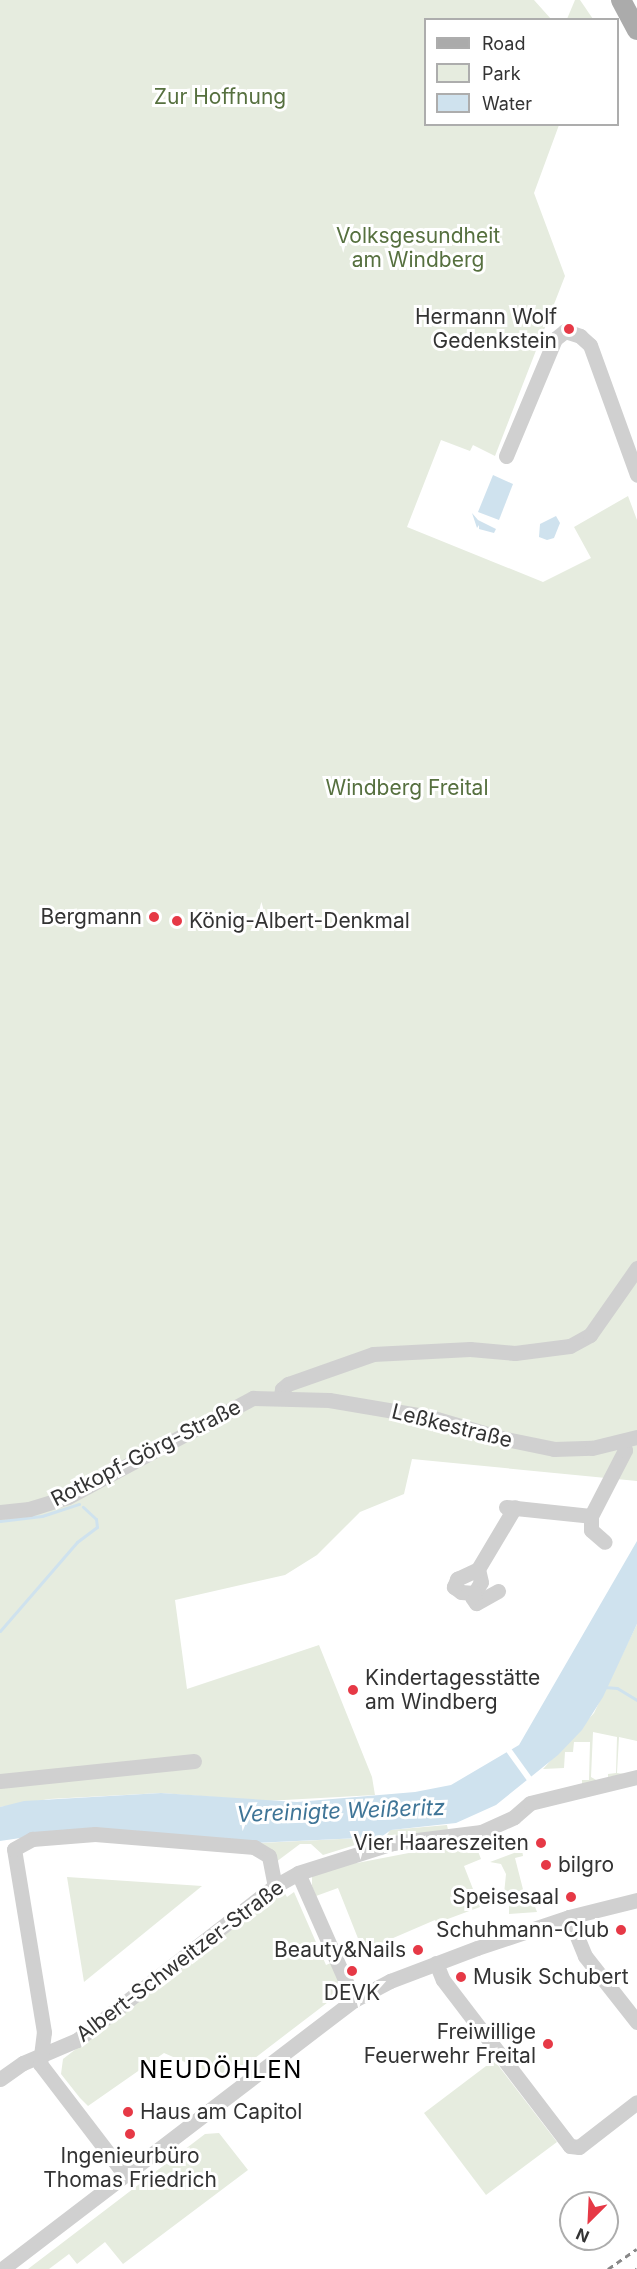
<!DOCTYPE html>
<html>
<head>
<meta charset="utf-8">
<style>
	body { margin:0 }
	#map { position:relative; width:637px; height:2269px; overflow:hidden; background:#fff; font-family:Inter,sans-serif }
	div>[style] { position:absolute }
	.green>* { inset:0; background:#e6ecdf }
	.water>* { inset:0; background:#cfe2ee }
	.pier>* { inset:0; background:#fff }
	.stream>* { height:3px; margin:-1.5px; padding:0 1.5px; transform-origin:1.5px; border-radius:1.5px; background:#cfe2ee }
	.minor>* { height:15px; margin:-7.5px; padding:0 7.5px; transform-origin:7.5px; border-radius:7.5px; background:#d0d0d0 }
	.major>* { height:20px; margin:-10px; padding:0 10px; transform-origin:10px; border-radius:10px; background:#ababab }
	.rail>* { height:3px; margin-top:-1.5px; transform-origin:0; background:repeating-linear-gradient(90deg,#888 0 6px,transparent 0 10.5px) }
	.dots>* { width:16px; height:16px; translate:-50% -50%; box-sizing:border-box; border:3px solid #fff; border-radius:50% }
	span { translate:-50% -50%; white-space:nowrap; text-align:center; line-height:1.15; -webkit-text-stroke:6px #fff; paint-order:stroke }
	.park-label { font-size:21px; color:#56703f }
	.poi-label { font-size:21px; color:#333 }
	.right { translate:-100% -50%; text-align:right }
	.left { translate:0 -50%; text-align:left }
	.street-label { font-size:21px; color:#333 }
	.water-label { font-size:22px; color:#3f7597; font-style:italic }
	.quarter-label { font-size:24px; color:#000; letter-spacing:1.5px }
	.legend { position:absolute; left:424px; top:18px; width:195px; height:108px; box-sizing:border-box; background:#fff; border:2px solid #adadad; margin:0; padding:8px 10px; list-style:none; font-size:18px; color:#333 }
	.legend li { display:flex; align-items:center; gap:12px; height:30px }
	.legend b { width:30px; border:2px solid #adadad }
	.north { position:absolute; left:559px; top:2191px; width:60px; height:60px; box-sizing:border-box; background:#fff; border:2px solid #adadad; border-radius:50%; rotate:204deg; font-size:16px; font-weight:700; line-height:24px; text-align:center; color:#333 }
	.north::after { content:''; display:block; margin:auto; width:21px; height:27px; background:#e63946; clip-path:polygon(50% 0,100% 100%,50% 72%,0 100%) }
</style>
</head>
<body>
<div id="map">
	<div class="green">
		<i style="clip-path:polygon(0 0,534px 0,551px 19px,426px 20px,426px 124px,559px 125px,534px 193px,565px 276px,495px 456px,473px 445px,470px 451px,441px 440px,407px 527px,543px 582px,591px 558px,574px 527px,628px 496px,637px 520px,637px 1481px,412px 1459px,404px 1494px,360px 1512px,317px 1555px,285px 1575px,175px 1600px,187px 1689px,319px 1645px,372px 1777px,375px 1795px,266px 1801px,161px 1793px,49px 1799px,0 1807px)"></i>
		<i style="clip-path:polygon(575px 0,580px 0,593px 19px,567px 19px)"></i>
		<i style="clip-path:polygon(637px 1624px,637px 1741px,619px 1737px,617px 1773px,625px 1774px,608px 1777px,608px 1774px,616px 1773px,617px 1737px,593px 1732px,591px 1777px,598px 1781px,582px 1785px,582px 1780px,589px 1780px,590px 1742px,574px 1742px,573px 1752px,565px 1752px,564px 1768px,543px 1769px,594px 1713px)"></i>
		<i style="clip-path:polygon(447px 1825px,448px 1830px,386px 1837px,390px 1830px)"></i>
		<i style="clip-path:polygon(381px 1837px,323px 1855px,311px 1844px,300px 1844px,276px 1862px,260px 1843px)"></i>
		<i style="clip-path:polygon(474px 1841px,481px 1859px,464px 1866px,480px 1907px,437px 1923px,435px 1920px,363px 1951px,338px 1888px,316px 1896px,312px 1886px,312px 1875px,355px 1857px,357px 1863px,419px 1851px,420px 1845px)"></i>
		<i style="clip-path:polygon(522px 1850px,523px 1856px,515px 1858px,527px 1905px,534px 1904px,537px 1912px,509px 1914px,509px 1898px,504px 1894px,506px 1874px,501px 1864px,490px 1862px)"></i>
		<i style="clip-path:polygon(67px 1877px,202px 1886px,84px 1982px)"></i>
		<i style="clip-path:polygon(283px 1890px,287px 1897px,294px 1892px,326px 1965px,333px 1962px,343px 1985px,340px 1993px,226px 2080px,164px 2053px,88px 2106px,80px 2098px,61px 2074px,63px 2059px)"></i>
		<i style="clip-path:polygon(494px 2060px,557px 2142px,486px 2195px,424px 2113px)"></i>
		<i style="clip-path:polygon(219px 2133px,248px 2170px,123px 2264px,105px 2242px,77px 2264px,69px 2254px,49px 2269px,28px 2269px,205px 2134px)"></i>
	</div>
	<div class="water">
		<i style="clip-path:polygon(493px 475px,513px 484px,499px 520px,478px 512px)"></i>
		<i style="clip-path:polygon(472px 513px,478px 520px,496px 529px,494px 533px,479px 529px,479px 525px,477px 528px)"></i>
		<i style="clip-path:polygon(556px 516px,560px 523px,554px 538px,547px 540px,539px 537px,540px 524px)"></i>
		<i style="clip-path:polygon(637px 1541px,637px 1624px,603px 1697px,582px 1730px,558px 1755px,496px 1805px,456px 1823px,391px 1830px,381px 1837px,252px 1843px,61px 1832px,0 1841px,0 1807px,24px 1801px,161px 1793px,297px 1802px,415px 1792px,451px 1785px,519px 1745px)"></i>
	</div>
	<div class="pier">
		<i style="clip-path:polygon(510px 1747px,533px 1779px,528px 1782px,505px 1750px)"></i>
	</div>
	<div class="stream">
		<i style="left:0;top:1521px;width:42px;rotate:-6.8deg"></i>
		<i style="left:42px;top:1516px;width:39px;rotate:-18deg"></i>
		<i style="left:0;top:1631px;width:118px;rotate:-49.1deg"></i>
		<i style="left:77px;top:1542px;width:25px;rotate:-37deg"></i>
		<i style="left:97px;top:1527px;width:8px;rotate:-97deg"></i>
		<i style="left:96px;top:1519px;width:18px;rotate:-137deg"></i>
		<i style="left:604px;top:1687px;width:13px;rotate:4deg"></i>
		<i style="left:617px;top:1688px;width:23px;rotate:31deg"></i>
	</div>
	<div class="minor">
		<i style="left:506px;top:456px;width:127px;rotate:-67.3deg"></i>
		<i style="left:555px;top:339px;width:13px;rotate:-39deg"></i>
		<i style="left:565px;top:331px;width:16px;rotate:18deg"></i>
		<i style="left:580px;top:336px;width:13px;rotate:42deg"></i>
		<i style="left:590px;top:345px;width:138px;rotate:70.1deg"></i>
		<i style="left:281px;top:1396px;width:7px;rotate:-82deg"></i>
		<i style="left:282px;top:1389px;width:8px;rotate:-40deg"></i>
		<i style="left:288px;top:1384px;width:90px;rotate:-19.4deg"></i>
		<i style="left:373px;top:1354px;width:97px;rotate:-3deg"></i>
		<i style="left:470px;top:1349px;width:45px;rotate:5.1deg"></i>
		<i style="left:515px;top:1353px;width:55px;rotate:-7.3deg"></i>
		<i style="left:570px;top:1346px;width:23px;rotate:-29deg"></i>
		<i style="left:590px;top:1335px;width:82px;rotate:-55deg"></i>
		<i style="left:506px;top:1507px;width:85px;rotate:6deg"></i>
		<i style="left:591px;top:1516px;width:74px;rotate:-62.7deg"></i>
		<i style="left:625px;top:1450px;width:7px;rotate:-106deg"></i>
		<i style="left:0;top:1512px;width:29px;rotate:-6deg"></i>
		<i style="left:29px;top:1509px;width:41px;rotate:-17.1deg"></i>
		<i style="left:68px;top:1497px;width:210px;rotate:-28.2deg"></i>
		<i style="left:253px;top:1398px;width:76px;rotate:1.5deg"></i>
		<i style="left:329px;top:1400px;width:102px;rotate:9.6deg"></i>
		<i style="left:430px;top:1417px;width:74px;rotate:16.5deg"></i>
		<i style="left:501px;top:1438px;width:54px;rotate:11.7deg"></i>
		<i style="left:554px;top:1449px;width:38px;rotate:-2deg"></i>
		<i style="left:592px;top:1448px;width:46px;rotate:-13.7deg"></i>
		<i style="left:591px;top:1516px;width:14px;rotate:90deg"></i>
		<i style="left:591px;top:1530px;width:18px;rotate:41deg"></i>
		<i style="left:498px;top:1591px;width:25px;rotate:151deg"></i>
		<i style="left:476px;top:1603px;width:7px;rotate:-124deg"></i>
		<i style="left:472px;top:1597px;width:17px;rotate:-59deg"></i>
		<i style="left:481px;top:1582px;width:13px;rotate:-103deg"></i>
		<i style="left:478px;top:1569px;width:72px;rotate:-59.2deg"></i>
		<i style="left:474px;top:1593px;width:13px;rotate:-176deg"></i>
		<i style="left:461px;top:1592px;width:9px;rotate:-144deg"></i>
		<i style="left:454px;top:1587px;width:9px;rotate:-69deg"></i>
		<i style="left:457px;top:1579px;width:23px;rotate:-25deg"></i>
		<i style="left:0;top:1781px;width:195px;rotate:-5.9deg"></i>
		<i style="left:298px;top:1873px;width:139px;rotate:66.2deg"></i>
		<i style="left:569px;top:1917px;width:42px;rotate:67.7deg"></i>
		<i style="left:585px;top:1956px;width:84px;rotate:51.8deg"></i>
		<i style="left:436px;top:1963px;width:18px;rotate:68deg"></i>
		<i style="left:443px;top:1980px;width:209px;rotate:52.6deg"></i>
		<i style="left:570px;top:2146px;width:9px;rotate:6deg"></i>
		<i style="left:579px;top:2147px;width:73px;rotate:-37.8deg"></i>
		<i style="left:0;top:2079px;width:28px;rotate:-35deg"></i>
		<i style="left:23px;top:2063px;width:59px;rotate:-23.1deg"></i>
		<i style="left:77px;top:2040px;width:251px;rotate:-37.9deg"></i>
		<i style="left:275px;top:1886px;width:26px;rotate:-29deg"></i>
		<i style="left:298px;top:1873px;width:100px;rotate:-17.5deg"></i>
		<i style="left:393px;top:1843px;width:89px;rotate:-7.1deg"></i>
		<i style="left:481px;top:1832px;width:36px;rotate:-24deg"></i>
		<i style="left:514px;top:1817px;width:21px;rotate:-41deg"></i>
		<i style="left:530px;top:1803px;width:110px;rotate:-13.7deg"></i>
		<i style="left:125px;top:2175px;width:140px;rotate:-127.4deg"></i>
		<i style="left:40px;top:2064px;width:32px;rotate:-83deg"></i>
		<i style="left:44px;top:2032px;width:185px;rotate:-99.3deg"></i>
		<i style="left:14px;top:1849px;width:21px;rotate:-29deg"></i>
		<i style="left:32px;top:1839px;width:63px;rotate:-4.5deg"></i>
		<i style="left:95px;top:1834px;width:160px;rotate:4.7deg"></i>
		<i style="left:254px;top:1847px;width:17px;rotate:31deg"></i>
		<i style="left:269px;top:1856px;width:31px;rotate:79deg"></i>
		<i style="left:2px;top:2269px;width:443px;rotate:-37.4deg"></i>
		<i style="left:354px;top:2000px;width:41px;rotate:-27.8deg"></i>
		<i style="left:390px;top:1981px;width:93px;rotate:-20.8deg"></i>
		<i style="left:477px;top:1948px;width:97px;rotate:-18.6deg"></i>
		<i style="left:569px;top:1917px;width:70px;rotate:-14deg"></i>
	</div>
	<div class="major">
		<i style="left:621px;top:0;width:34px;rotate:62deg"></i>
	</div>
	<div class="rail">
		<i style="left:608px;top:2269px;width:35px;rotate:-35deg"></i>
		<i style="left:636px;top:2269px;width:1px;rotate:-45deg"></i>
	</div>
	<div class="dots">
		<i style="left:569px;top:329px;background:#e63946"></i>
		<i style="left:154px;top:917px;background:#e63946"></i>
		<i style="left:177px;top:921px;background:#e63946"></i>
		<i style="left:353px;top:1690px;background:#e63946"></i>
		<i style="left:541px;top:1843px;background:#e63946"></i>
		<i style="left:546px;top:1865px;background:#e63946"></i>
		<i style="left:571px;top:1897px;background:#e63946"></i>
		<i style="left:621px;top:1930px;background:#e63946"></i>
		<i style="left:418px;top:1950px;background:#e63946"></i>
		<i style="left:352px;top:1971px;background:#e63946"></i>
		<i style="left:461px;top:1977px;background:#e63946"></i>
		<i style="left:548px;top:2044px;background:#e63946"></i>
		<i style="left:128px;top:2112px;background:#e63946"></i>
		<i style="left:130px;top:2134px;background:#e63946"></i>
	</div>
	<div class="park-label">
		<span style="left:220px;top:97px">Zur Hoffnung</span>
		<span style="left:418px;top:248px">Volksgesundheit<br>am Windberg</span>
		<span style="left:407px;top:788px">Windberg Freital</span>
	</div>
	<div class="poi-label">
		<span class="right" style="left:557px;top:329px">Hermann Wolf<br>Gedenkstein</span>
		<span class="right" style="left:142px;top:917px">Bergmann</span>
		<span class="left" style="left:189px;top:921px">König-Albert-Denkmal</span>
		<span class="left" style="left:365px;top:1690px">Kindertagesstätte<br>am Windberg</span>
		<span class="right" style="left:529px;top:1843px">Vier Haareszeiten</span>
		<span class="left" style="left:558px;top:1865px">bilgro</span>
		<span class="right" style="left:559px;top:1897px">Speisesaal</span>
		<span class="right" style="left:609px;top:1930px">Schuhmann-Club</span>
		<span class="right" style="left:406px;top:1950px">Beauty&amp;Nails</span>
		<span class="left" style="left:473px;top:1977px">Musik Schubert</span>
		<span style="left:352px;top:1993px">DEVK</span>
		<span class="right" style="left:536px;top:2044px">Freiwillige<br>Feuerwehr Freital</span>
		<span class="left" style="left:140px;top:2112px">Haus am Capitol</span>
		<span style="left:130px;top:2168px">Ingenieurbüro<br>Thomas Friedrich</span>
	</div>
	<div class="street-label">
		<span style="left:452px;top:1426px;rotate:14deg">Leßkestraße</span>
		<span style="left:146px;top:1453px;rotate:-27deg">Rotkopf-Görg-Straße</span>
		<span style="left:180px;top:1961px;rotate:-37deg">Albert-Schweitzer-Straße</span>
	</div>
	<div class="water-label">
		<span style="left:341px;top:1811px;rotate:-2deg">Vereinigte Weißeritz</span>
	</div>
	<div class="quarter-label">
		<span style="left:221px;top:2070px">NEUDÖHLEN</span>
	</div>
	<ul class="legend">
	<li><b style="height:8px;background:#ababab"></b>Road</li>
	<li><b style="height:16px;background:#e6ecdf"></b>Park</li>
	<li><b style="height:16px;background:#cfe2ee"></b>Water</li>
	</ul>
	<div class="north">N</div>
</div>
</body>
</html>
